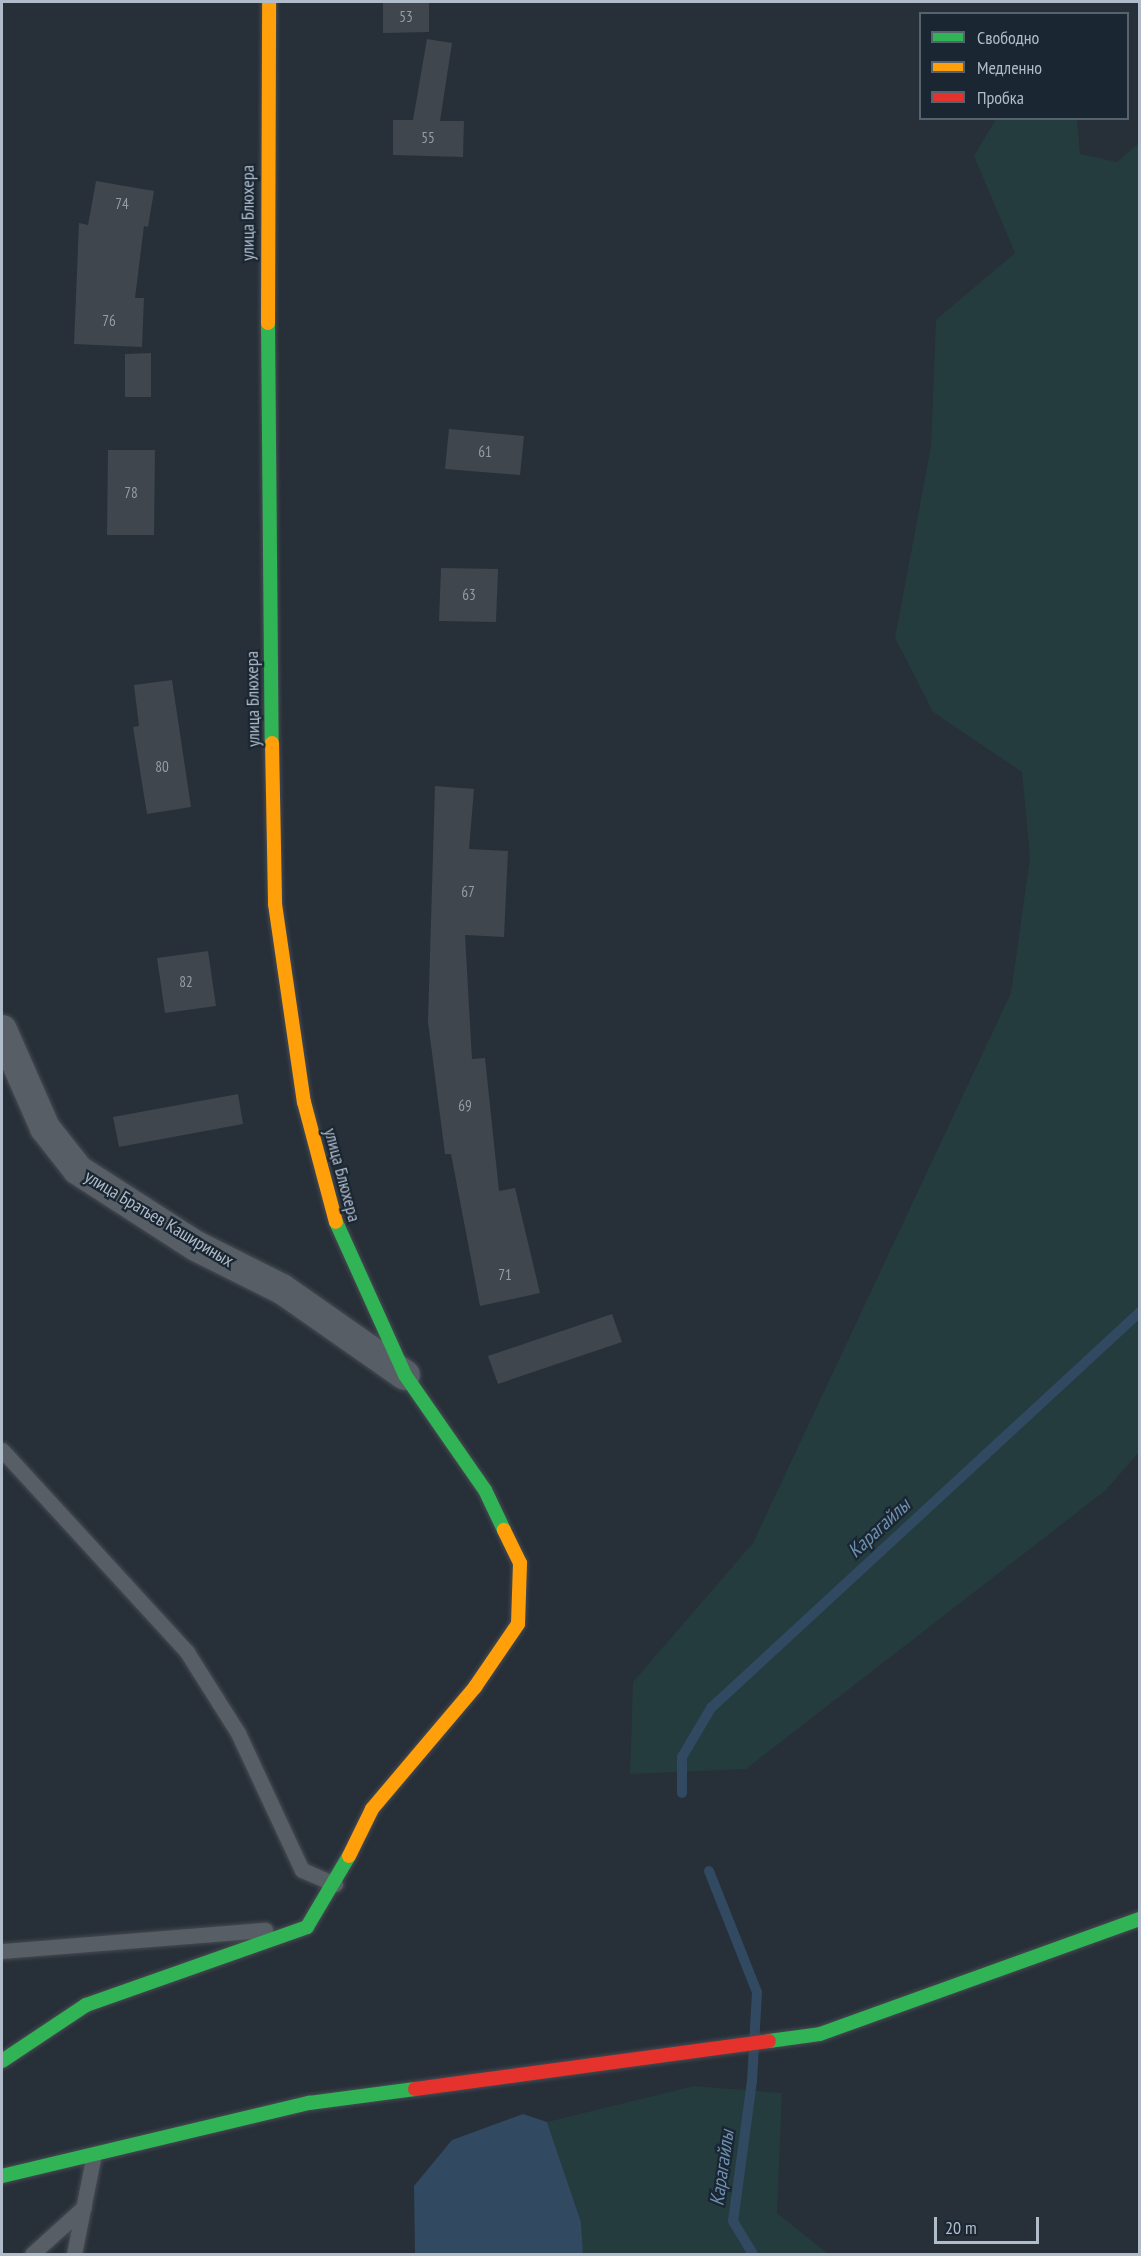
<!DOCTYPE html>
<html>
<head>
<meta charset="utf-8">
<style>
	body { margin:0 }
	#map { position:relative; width:1141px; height:2256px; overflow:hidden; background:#272f38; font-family:"PT Sans Narrow",sans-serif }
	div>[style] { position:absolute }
	.green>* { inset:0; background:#243c3e }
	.water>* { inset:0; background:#324962 }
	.stream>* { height:10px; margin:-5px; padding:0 5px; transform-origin:5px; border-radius:5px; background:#324962 }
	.building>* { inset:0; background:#3f464d }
	.roads { filter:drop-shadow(0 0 2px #464b52) drop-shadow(0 0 2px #464b52) }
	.lane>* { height:15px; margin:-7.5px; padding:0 7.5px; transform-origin:7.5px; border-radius:7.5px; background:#585e65 }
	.street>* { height:30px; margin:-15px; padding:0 15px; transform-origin:15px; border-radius:15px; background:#585e65 }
	.fast>* { height:14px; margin:-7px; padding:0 7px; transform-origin:7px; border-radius:7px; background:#30b455 }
	.slow>* { height:14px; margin:-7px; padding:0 7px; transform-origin:7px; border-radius:7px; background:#ff9f0a }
	.jam>* { height:14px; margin:-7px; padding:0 7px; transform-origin:7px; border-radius:7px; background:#e5322d }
	span { translate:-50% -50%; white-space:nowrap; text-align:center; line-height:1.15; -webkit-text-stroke:4.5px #1a2632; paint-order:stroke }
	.number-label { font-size:15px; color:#949eaa }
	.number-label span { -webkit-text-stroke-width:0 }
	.street-label { font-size:18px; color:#b0bcc9 }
	.water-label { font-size:20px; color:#6e8faf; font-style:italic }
	.frame { position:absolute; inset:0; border:3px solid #b0bcc9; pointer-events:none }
	.legend { position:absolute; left:919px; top:12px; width:210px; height:108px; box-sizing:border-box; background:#1a2632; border:2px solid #56626e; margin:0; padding:8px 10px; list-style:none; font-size:18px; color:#b0bcc9 }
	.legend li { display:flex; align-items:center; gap:12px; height:30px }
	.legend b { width:30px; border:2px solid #56626e }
	.scale { position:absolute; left:934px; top:2217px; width:105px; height:27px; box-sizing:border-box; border:3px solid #b0bcc9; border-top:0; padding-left:8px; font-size:18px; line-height:21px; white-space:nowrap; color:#b0bcc9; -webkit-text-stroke:4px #1a2632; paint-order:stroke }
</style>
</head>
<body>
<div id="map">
	<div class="green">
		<i style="clip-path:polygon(996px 119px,1077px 119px,1080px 154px,1117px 162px,1139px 143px,1139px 1452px,1106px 1490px,746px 1769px,630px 1774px,633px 1682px,753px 1543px,1011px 993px,1030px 858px,1022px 772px,933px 712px,895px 638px,931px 446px,936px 320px,1015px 253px,974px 156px)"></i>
		<i style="clip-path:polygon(694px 2086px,782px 2093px,777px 2213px,828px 2254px,583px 2254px,581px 2222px,547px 2122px)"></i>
	</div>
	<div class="water">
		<i style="clip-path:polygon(523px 2114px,547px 2122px,581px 2222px,583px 2254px,415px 2254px,414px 2186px,452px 2140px)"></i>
	</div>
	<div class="stream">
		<i style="left:682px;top:1793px;width:36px;rotate:-90deg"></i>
		<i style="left:682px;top:1757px;width:57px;rotate:-59.4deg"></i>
		<i style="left:711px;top:1708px;width:584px;rotate:-42.71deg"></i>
		<i style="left:709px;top:1871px;width:130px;rotate:68.4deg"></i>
		<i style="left:757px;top:1992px;width:89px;rotate:93.2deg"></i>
		<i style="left:752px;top:2081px;width:141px;rotate:97.7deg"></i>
		<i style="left:733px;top:2221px;width:39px;rotate:59deg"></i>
	</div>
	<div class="building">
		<i style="clip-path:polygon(383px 2px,429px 2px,429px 32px,383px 33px)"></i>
		<i style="clip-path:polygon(427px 39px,452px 43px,440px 121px,464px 121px,463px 157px,393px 155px,393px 120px,413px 120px)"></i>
		<i style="clip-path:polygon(96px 181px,154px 191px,148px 227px,144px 226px,135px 298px,144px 298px,142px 347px,74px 344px,79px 223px,88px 225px)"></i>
		<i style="clip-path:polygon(151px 353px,151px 397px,125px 397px,125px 354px)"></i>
		<i style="clip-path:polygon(449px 429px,524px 436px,520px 475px,445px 469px)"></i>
		<i style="clip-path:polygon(108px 450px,155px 450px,154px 535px,107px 535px)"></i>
		<i style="clip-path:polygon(441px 568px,498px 569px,496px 622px,439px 621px)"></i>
		<i style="clip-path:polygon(172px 680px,191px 807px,147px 814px,133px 727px,139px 726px,134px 685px)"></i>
		<i style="clip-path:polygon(435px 786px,474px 789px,469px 849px,508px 851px,504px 937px,465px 935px,472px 1059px,485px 1058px,499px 1191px,515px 1188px,540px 1293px,480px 1306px,451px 1154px,445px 1154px,428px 1022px)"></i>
		<i style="clip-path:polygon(208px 951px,216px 1006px,165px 1013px,157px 958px)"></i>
		<i style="clip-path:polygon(238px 1094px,243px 1124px,119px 1147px,113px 1117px)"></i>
		<i style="clip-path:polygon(612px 1314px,622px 1342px,498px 1384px,488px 1356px)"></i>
	</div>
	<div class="roads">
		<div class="lane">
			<i style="left:2px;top:1450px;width:274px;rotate:47.5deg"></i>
			<i style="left:187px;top:1652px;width:96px;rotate:57.8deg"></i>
			<i style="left:238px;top:1733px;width:151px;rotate:65deg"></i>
			<i style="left:302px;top:1870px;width:36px;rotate:23deg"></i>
			<i style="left:2px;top:1951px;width:264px;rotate:-4.6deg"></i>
			<i style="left:32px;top:2254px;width:70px;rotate:-42.1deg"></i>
			<i style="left:74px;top:2254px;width:102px;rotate:-78.7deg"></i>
		</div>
		<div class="street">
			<i style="left:2px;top:1030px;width:107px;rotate:66.3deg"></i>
			<i style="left:45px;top:1128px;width:53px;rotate:51.8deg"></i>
			<i style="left:78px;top:1170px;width:140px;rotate:32.8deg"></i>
			<i style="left:196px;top:1246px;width:96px;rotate:26.6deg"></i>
			<i style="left:282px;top:1289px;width:150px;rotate:35deg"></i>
		</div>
		<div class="fast">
			<i style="left:268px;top:323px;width:420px;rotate:89.5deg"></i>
			<i style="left:336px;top:1222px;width:168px;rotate:65.7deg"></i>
			<i style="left:405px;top:1375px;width:140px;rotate:55.2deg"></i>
			<i style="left:485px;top:1490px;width:44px;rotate:64.6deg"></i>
			<i style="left:769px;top:2041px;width:51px;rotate:-7.8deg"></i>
			<i style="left:820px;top:2034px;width:340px;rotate:-19.8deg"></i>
			<i style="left:2px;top:2061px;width:101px;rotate:-33.7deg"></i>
			<i style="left:86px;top:2005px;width:234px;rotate:-19.4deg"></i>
			<i style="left:307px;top:1927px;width:82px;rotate:-59.4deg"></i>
			<i style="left:2px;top:2176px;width:316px;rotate:-13.4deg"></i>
			<i style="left:309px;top:2103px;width:107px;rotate:-7.5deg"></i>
		</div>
		<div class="slow">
			<i style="left:268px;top:323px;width:321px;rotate:-89.8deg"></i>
			<i style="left:272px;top:743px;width:161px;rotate:88.9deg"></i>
			<i style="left:275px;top:904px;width:200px;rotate:81.7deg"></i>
			<i style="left:304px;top:1102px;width:124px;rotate:75.1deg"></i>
			<i style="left:349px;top:1856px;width:52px;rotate:-63.9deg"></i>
			<i style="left:372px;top:1809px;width:160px;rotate:-49.8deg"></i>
			<i style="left:475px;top:1687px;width:76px;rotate:-55.7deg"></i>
			<i style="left:518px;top:1624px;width:61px;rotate:-88.1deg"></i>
			<i style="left:520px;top:1563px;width:37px;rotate:-116deg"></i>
		</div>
		<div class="jam">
			<i style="left:415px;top:2089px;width:357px;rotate:-7.7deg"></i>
		</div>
	</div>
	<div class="number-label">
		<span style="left:406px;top:17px">53</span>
		<span style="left:428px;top:138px">55</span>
		<span style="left:122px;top:204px">74</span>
		<span style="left:109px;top:321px">76</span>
		<span style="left:485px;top:452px">61</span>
		<span style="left:131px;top:493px">78</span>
		<span style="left:469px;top:595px">63</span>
		<span style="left:162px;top:767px">80</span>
		<span style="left:468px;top:892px">67</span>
		<span style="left:186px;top:982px">82</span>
		<span style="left:465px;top:1106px">69</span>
		<span style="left:505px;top:1275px">71</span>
	</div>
	<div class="street-label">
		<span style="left:248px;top:213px;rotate:-90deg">улица Блюхера</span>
		<span style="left:253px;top:699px;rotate:-91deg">улица Блюхера</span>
		<span style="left:342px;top:1175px;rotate:75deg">улица Блюхера</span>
		<span style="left:159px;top:1219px;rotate:31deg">улица Братьев Кашириных</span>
	</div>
	<div class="water-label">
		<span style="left:879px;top:1528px;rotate:-43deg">Карагайлы</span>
		<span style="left:722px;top:2168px;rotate:-82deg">Карагайлы</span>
	</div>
	<div class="frame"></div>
	<ul class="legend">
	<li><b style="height:8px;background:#30b455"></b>Свободно</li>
	<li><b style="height:8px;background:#ff9f0a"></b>Медленно</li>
	<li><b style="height:8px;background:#e5322d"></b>Пробка</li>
	</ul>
	<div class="scale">20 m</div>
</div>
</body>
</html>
